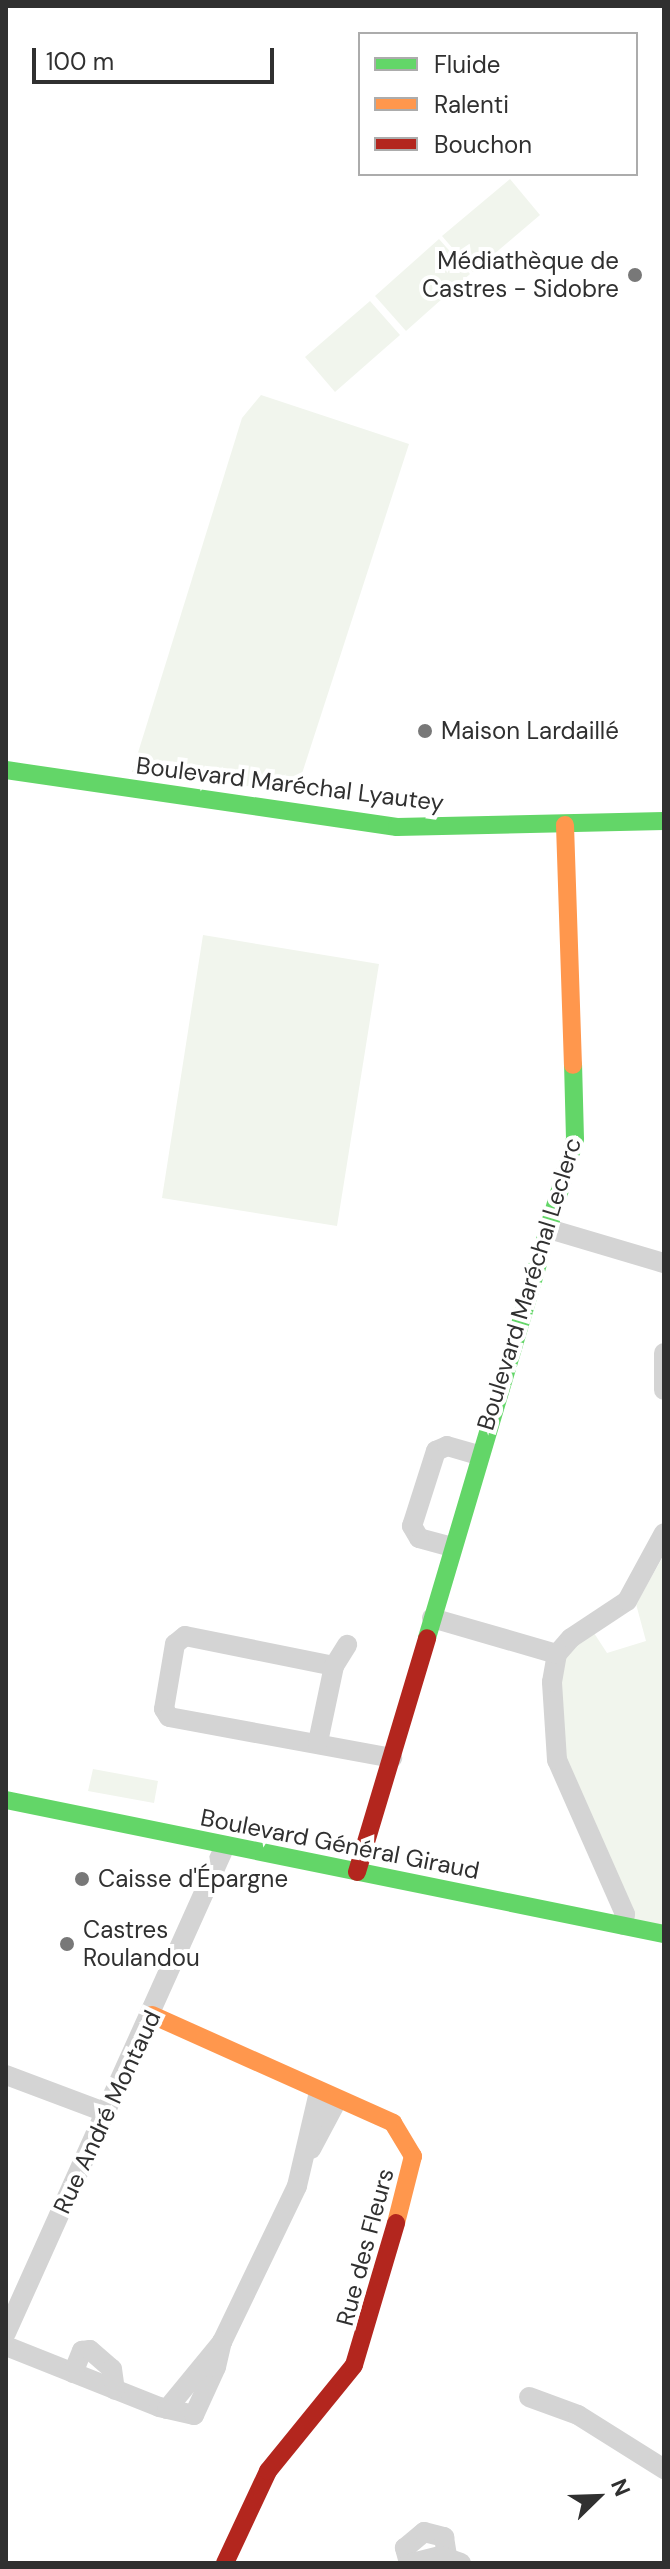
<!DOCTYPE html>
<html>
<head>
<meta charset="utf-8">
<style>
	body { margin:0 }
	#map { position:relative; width:670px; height:2569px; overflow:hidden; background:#fff; font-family:"DM Sans",sans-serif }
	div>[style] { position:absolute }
	.green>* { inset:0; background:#f1f5ed }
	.street>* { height:20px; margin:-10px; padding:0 10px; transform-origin:10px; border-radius:10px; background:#d4d4d4 }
	.fast>* { height:18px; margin:-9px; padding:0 9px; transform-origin:9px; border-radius:9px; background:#63d668 }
	.slow>* { height:18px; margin:-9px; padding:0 9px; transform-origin:9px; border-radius:9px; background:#ff974d }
	.jam>* { height:18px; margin:-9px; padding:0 9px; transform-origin:9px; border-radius:9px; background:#b3261e }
	.dots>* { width:22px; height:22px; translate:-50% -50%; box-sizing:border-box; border:4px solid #fff; border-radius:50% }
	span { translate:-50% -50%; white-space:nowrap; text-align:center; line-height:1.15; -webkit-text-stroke:8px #fff; paint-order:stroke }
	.poi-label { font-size:24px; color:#303030 }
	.right { translate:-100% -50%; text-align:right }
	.left { translate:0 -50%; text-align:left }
	.street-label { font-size:24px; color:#303030 }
	.frame { position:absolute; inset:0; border:8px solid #303030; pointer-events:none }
	.legend { position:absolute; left:358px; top:32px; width:280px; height:144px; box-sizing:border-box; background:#fff; border:2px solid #acacac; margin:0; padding:10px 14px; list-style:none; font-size:24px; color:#303030 }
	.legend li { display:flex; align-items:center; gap:16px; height:40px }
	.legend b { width:40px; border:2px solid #acacac }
	.north { position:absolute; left:558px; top:2457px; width:80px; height:80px; -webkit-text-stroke:6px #fff; paint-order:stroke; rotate:67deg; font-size:22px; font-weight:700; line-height:32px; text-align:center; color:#303030 }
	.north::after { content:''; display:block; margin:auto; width:28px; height:36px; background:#303030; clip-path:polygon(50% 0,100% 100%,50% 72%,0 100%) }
	.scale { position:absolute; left:32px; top:48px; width:242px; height:36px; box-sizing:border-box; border:4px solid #303030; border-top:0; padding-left:10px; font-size:24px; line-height:28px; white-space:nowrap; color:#303030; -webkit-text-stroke:6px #fff; paint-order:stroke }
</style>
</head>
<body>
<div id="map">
	<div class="green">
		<i style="clip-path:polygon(510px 179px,540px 215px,473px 272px,442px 236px)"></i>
		<i style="clip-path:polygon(439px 239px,470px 274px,406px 331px,375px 296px)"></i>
		<i style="clip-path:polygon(370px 301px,400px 335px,335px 392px,305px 357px)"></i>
		<i style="clip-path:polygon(261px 395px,409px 444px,296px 792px,132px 772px,242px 418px)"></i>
		<i style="clip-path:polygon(203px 935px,379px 964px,337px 1226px,162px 1198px)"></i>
		<i style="clip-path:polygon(664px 1555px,664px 1927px,635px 1922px,568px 1771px,557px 1707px,564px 1657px,574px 1646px,594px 1633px,607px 1653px,646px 1641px,636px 1604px)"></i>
		<i style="clip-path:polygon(93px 1769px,158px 1781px,154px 1803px,88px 1791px)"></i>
	</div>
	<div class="street">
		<i style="left:549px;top:1229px;width:120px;rotate:16.5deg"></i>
		<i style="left:664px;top:1353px;width:37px;rotate:90deg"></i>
		<i style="left:452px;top:1547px;width:34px;rotate:-165deg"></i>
		<i style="left:419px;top:1538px;width:14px;rotate:-120deg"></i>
		<i style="left:412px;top:1526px;width:79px;rotate:-72.3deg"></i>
		<i style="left:436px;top:1451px;width:12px;rotate:-24deg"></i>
		<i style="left:447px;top:1446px;width:32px;rotate:16deg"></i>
		<i style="left:432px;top:1618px;width:130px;rotate:16.1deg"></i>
		<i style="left:334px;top:1666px;width:152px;rotate:-168.6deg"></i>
		<i style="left:185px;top:1636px;width:13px;rotate:141deg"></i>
		<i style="left:175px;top:1644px;width:66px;rotate:99.6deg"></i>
		<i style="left:164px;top:1709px;width:9px;rotate:58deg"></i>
		<i style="left:169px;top:1717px;width:227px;rotate:10.4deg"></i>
		<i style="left:318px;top:1742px;width:78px;rotate:-78.1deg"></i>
		<i style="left:334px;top:1666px;width:25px;rotate:-58deg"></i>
		<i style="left:623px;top:1925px;width:11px;rotate:-80deg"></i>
		<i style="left:625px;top:1914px;width:168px;rotate:-113.8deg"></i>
		<i style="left:557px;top:1760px;width:78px;rotate:-93.7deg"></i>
		<i style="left:552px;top:1682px;width:28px;rotate:-80deg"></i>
		<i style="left:557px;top:1654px;width:21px;rotate:-49deg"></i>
		<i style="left:571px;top:1638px;width:67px;rotate:-33.5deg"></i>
		<i style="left:627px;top:1601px;width:77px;rotate:-61.4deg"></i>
		<i style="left:6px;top:2075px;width:108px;rotate:20.6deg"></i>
		<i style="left:311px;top:2149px;width:55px;rotate:-62deg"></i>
		<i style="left:6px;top:2333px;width:534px;rotate:-65.79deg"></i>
		<i style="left:6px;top:2346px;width:165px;rotate:21.7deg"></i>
		<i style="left:159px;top:2407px;width:36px;rotate:13deg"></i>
		<i style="left:194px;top:2415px;width:53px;rotate:-65.4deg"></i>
		<i style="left:216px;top:2367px;width:26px;rotate:-77deg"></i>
		<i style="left:222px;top:2342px;width:173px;rotate:-64.3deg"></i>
		<i style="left:297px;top:2186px;width:97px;rotate:-76.8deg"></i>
		<i style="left:73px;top:2373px;width:24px;rotate:-68deg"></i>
		<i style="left:82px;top:2351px;width:8px;rotate:-7deg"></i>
		<i style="left:90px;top:2350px;width:29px;rotate:41deg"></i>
		<i style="left:112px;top:2369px;width:21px;rotate:82deg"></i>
		<i style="left:529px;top:2397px;width:52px;rotate:20.2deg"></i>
		<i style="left:578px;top:2415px;width:102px;rotate:32.1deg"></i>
		<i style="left:167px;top:2409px;width:87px;rotate:-50.6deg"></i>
		<i style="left:409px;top:2563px;width:16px;rotate:-105deg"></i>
		<i style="left:405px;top:2548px;width:25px;rotate:-40deg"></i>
		<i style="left:424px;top:2532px;width:21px;rotate:14deg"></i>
		<i style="left:444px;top:2537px;width:20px;rotate:81deg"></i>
		<i style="left:412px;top:2563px;width:30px;rotate:-14deg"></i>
		<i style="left:441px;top:2556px;width:21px;rotate:19deg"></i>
	</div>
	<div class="fast">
		<i style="left:6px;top:770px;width:395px;rotate:8.3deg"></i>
		<i style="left:397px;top:827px;width:267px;rotate:-1.3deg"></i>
		<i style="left:427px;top:1638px;width:520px;rotate:-73.48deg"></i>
		<i style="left:575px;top:1139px;width:74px;rotate:-91.5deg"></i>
		<i style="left:6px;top:1800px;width:672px;rotate:11.51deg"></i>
	</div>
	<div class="slow">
		<i style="left:565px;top:825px;width:240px;rotate:88.1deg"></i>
		<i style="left:152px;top:2015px;width:264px;rotate:24.1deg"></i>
		<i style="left:393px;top:2123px;width:39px;rotate:59deg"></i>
		<i style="left:413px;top:2156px;width:69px;rotate:104.2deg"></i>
	</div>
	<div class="jam">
		<i style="left:357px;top:1872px;width:244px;rotate:-73.3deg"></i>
		<i style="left:225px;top:2563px;width:102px;rotate:-64.9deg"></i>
		<i style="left:268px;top:2471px;width:136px;rotate:-50.9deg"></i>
		<i style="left:354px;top:2365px;width:148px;rotate:-73.5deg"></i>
	</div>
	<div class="dots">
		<i style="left:635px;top:275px;background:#787878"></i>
		<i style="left:425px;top:731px;background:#787878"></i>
		<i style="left:82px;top:1879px;background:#787878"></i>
		<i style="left:67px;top:1944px;background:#787878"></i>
	</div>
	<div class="poi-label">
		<span class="right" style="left:619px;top:275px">Médiathèque de<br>Castres - Sidobre</span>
		<span class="left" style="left:441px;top:731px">Maison Lardaillé</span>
		<span class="left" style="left:98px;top:1879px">Caisse d'Épargne</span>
		<span class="left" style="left:83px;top:1944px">Castres<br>Roulandou</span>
	</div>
	<div class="street-label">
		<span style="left:290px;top:784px;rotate:7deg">Boulevard Maréchal Lyautey</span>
		<span style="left:529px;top:1284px;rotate:-73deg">Boulevard Maréchal Leclerc</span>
		<span style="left:340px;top:1844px;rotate:11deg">Boulevard Général Giraud</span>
		<span style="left:107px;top:2112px;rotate:-65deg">Rue André Montaud</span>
		<span style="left:365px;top:2247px;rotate:-75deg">Rue des Fleurs</span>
	</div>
	<div class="frame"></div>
	<ul class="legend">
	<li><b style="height:10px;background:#63d668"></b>Fluide</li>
	<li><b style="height:10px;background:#ff974d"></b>Ralenti</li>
	<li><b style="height:10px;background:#b3261e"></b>Bouchon</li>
	</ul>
	<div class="north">N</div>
	<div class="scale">100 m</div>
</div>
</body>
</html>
